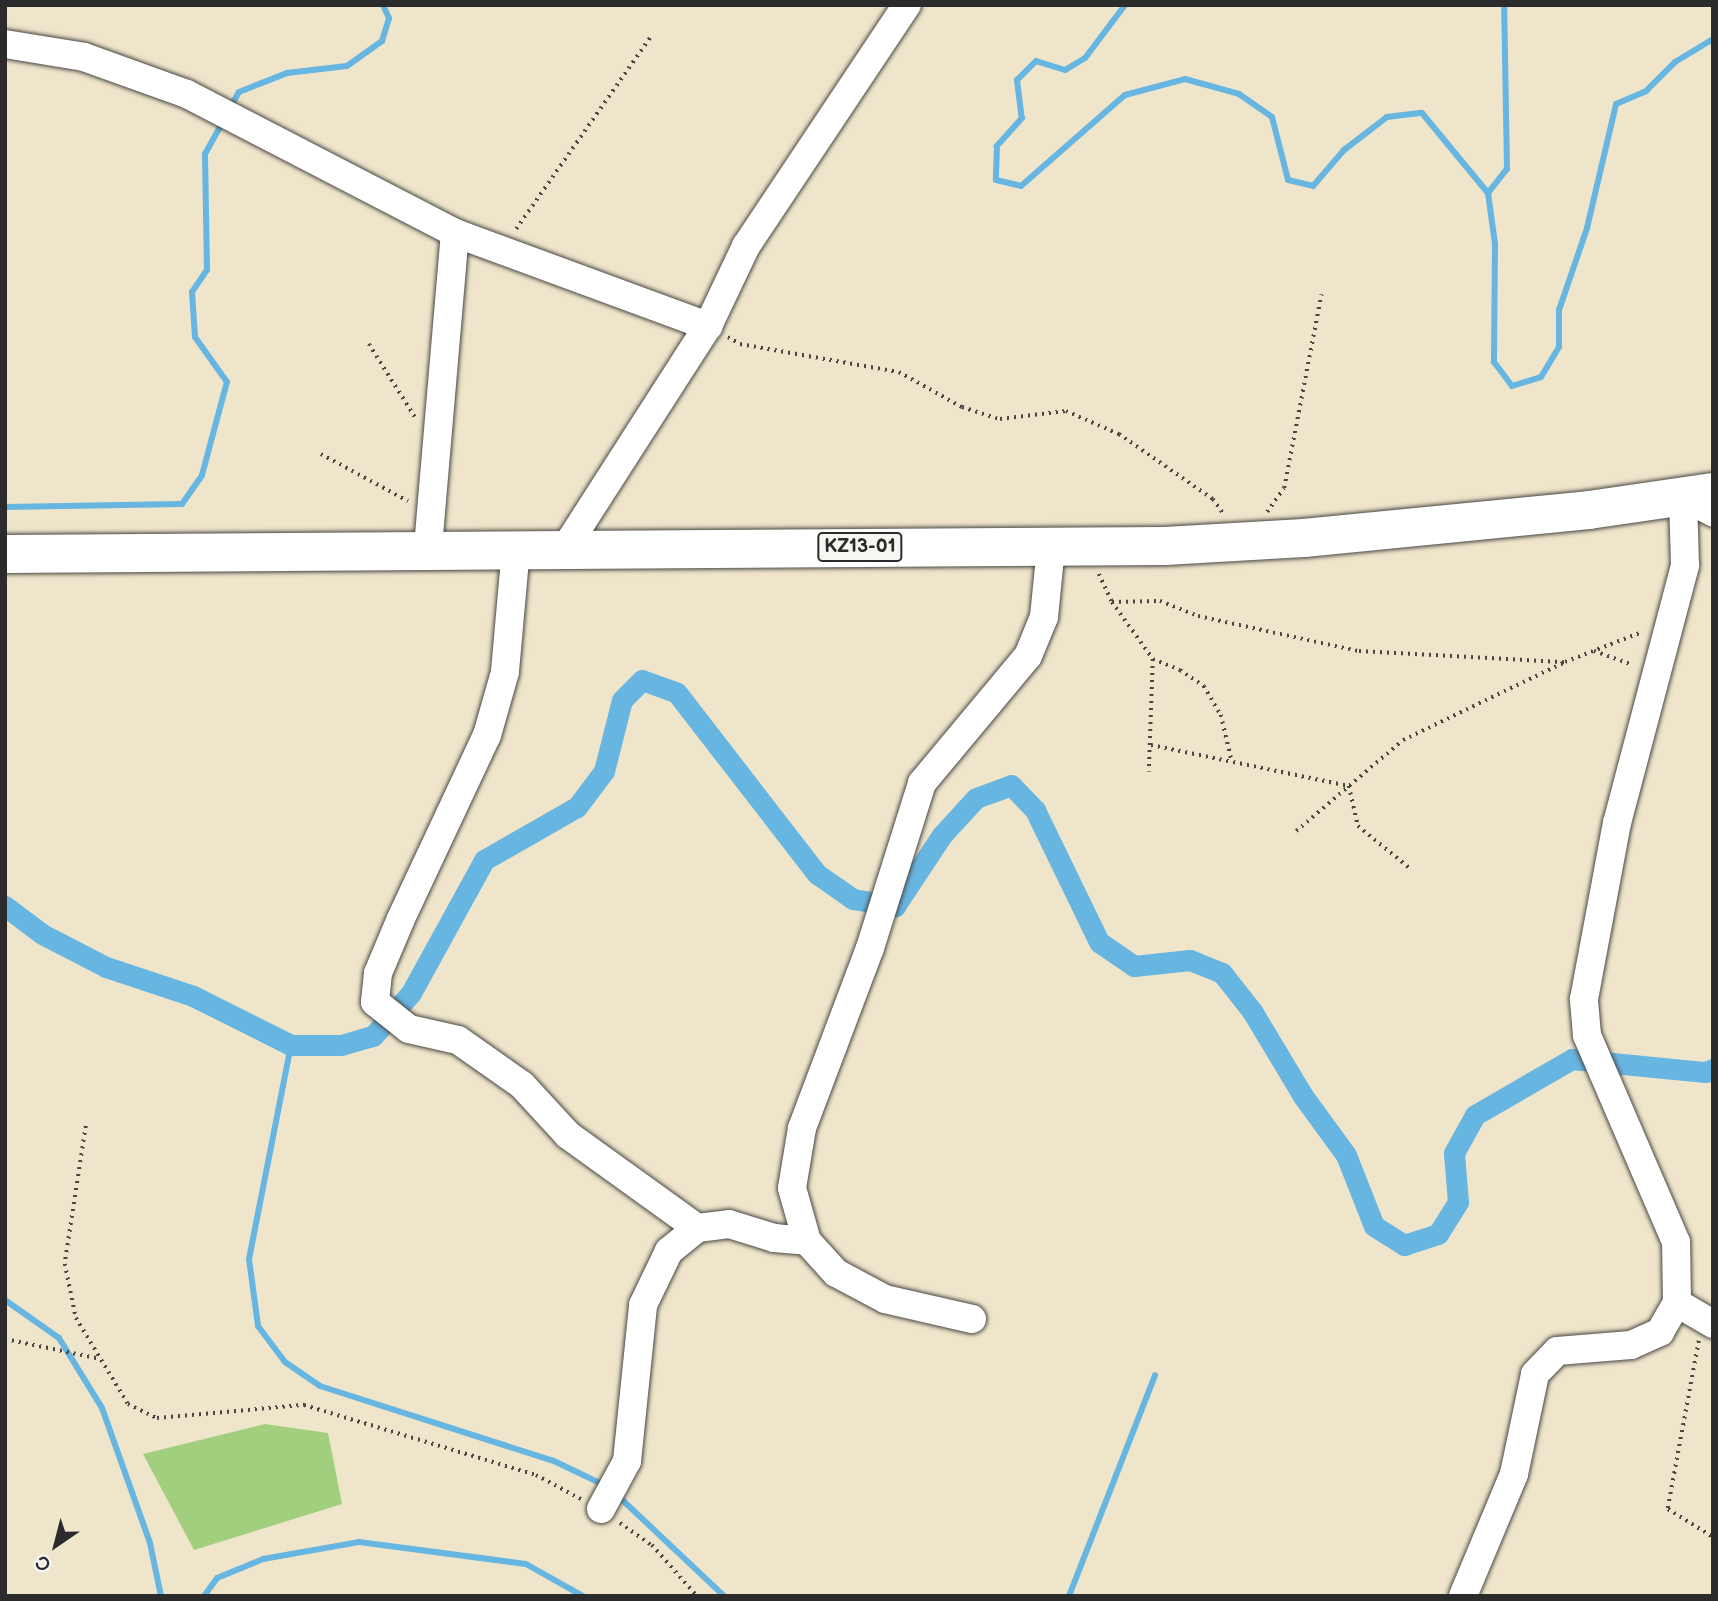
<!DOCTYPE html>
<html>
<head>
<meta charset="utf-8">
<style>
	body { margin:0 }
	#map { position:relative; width:1718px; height:1601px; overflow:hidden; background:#efe5cb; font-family:"Balsamiq Sans",sans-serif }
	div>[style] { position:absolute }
	.green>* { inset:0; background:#a2cf7d }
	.stream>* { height:6px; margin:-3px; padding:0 3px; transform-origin:3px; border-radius:3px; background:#67b5e1 }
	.canal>* { height:21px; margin:-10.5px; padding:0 10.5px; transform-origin:10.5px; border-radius:10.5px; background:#67b5e1 }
	.path>* { height:3.5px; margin-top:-1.75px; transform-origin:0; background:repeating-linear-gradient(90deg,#484743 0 2px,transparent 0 7px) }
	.roads { filter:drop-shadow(0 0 2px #484743) drop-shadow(0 0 2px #484743) }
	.minor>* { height:28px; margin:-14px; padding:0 14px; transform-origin:14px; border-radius:14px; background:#fff }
	.highway>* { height:38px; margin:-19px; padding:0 19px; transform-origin:19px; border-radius:19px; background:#fff }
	span { translate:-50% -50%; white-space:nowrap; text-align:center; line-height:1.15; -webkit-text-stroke:6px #f6f6f2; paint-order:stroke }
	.shield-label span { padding:2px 5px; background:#f6f6f2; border:2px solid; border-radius:5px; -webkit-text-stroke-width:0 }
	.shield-label { font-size:19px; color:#2b2b2b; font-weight:700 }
	.frame { position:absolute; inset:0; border:7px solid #2b2b2b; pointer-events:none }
	.north { position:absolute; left:21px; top:1510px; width:70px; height:70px; -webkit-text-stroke:5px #f6f6f2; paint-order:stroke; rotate:215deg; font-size:19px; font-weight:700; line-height:28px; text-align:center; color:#2b2b2b }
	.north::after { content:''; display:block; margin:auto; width:24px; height:32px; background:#2b2b2b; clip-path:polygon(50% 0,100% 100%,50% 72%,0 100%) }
</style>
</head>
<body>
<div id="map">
	<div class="green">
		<i style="clip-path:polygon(265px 1424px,328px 1433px,342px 1504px,194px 1550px,143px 1454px)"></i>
	</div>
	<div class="stream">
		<i style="left:1125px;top:5px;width:66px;rotate:127deg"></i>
		<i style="left:1085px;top:58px;width:23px;rotate:149deg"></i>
		<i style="left:1065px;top:70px;width:30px;rotate:-163deg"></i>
		<i style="left:1036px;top:61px;width:27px;rotate:135deg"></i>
		<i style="left:1017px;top:80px;width:38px;rotate:83deg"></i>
		<i style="left:1022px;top:118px;width:38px;rotate:132deg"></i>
		<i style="left:997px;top:146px;width:34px;rotate:92deg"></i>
		<i style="left:996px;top:180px;width:26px;rotate:13deg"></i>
		<i style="left:1021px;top:186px;width:138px;rotate:-41.2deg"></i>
		<i style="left:1125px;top:95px;width:62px;rotate:-14.9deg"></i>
		<i style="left:1185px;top:79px;width:56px;rotate:15.5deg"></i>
		<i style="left:1239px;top:94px;width:40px;rotate:34.9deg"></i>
		<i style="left:1272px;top:117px;width:65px;rotate:75.7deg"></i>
		<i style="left:1288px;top:180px;width:26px;rotate:13deg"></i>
		<i style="left:1313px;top:186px;width:48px;rotate:-49.3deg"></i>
		<i style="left:1344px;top:150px;width:54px;rotate:-37.5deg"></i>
		<i style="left:1387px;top:117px;width:35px;rotate:-7deg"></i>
		<i style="left:1422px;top:113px;width:104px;rotate:50.5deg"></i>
		<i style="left:1488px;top:193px;width:51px;rotate:82.2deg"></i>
		<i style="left:1495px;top:244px;width:118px;rotate:90.5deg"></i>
		<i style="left:1494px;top:362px;width:30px;rotate:53deg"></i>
		<i style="left:1512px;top:386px;width:30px;rotate:-17deg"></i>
		<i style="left:1541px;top:377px;width:35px;rotate:-59deg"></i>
		<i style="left:1559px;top:347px;width:37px;rotate:-90deg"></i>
		<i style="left:1559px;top:310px;width:87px;rotate:-71.1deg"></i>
		<i style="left:1587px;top:228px;width:127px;rotate:-76.8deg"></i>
		<i style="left:1616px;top:104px;width:33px;rotate:-23deg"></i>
		<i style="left:1646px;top:91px;width:41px;rotate:-45deg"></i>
		<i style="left:1675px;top:62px;width:44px;rotate:-31.2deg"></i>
		<i style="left:230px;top:108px;width:18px;rotate:-61deg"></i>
		<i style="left:239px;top:92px;width:52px;rotate:-21.6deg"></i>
		<i style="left:287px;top:73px;width:60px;rotate:-6.7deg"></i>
		<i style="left:347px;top:66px;width:43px;rotate:-35.5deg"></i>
		<i style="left:382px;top:41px;width:24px;rotate:-73deg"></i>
		<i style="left:389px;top:18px;width:14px;rotate:-115deg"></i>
		<i style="left:1488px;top:193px;width:31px;rotate:-52deg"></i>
		<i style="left:1507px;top:169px;width:164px;rotate:-91deg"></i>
		<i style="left:5px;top:507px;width:177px;rotate:-1deg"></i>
		<i style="left:182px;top:504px;width:35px;rotate:-55deg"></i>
		<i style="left:202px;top:475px;width:96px;rotate:-75deg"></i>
		<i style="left:227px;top:382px;width:55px;rotate:-125.4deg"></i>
		<i style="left:195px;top:337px;width:45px;rotate:-93.8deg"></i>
		<i style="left:192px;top:292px;width:27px;rotate:-56deg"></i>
		<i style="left:207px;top:270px;width:116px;rotate:-91deg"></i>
		<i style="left:205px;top:154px;width:38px;rotate:-61deg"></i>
		<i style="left:291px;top:1045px;width:218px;rotate:101.1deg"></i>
		<i style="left:249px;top:1259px;width:68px;rotate:82.3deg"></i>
		<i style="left:258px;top:1326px;width:45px;rotate:53.1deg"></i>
		<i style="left:285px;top:1362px;width:42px;rotate:34.4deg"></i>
		<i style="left:320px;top:1386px;width:246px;rotate:17.8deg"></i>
		<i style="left:554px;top:1461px;width:58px;rotate:25.7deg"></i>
		<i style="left:5px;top:1300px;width:66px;rotate:35.1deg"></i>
		<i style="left:59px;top:1338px;width:82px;rotate:58.4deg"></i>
		<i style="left:102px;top:1408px;width:143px;rotate:70.4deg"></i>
		<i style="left:150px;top:1543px;width:54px;rotate:78.3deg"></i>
		<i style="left:617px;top:1495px;width:147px;rotate:43.3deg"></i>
		<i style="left:204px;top:1596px;width:22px;rotate:-54deg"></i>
		<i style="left:217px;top:1578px;width:50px;rotate:-22.4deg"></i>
		<i style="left:263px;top:1559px;width:97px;rotate:-10deg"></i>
		<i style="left:359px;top:1542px;width:168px;rotate:7.5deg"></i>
		<i style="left:526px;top:1564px;width:65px;rotate:29.3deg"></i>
		<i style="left:1069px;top:1596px;width:237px;rotate:-68.7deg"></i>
	</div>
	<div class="canal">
		<i style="left:5px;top:906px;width:46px;rotate:37.1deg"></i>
		<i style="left:42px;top:934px;width:72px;rotate:27.3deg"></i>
		<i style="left:106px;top:967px;width:92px;rotate:18.4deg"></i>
		<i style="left:193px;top:996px;width:110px;rotate:26.6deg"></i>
		<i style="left:291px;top:1045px;width:50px"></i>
		<i style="left:341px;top:1045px;width:33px;rotate:-16deg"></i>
		<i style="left:373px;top:1036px;width:57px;rotate:-48.5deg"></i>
		<i style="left:411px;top:993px;width:152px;rotate:-61.2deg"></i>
		<i style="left:484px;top:860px;width:107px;rotate:-29.7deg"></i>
		<i style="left:577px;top:807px;width:45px;rotate:-53.1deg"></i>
		<i style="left:604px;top:771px;width:73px;rotate:-75.8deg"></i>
		<i style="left:622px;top:700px;width:28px;rotate:-45deg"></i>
		<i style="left:642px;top:680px;width:37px;rotate:20deg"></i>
		<i style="left:677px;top:693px;width:229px;rotate:52.3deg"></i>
		<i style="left:817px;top:874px;width:44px;rotate:34.8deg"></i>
		<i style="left:853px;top:899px;width:43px;rotate:9.5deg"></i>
		<i style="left:895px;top:906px;width:85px;rotate:-56.5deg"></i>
		<i style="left:942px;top:835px;width:50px;rotate:-47.4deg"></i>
		<i style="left:976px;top:798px;width:37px;rotate:-20deg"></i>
		<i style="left:1011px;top:785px;width:35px;rotate:46deg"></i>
		<i style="left:1035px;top:810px;width:147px;rotate:64.1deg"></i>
		<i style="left:1099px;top:942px;width:42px;rotate:34.4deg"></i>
		<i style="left:1134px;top:966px;width:56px;rotate:-6.1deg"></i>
		<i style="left:1190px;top:960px;width:35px;rotate:22deg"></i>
		<i style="left:1222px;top:973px;width:48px;rotate:51.7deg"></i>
		<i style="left:1252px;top:1011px;width:99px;rotate:59deg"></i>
		<i style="left:1303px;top:1096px;width:73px;rotate:53.9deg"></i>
		<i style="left:1346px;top:1155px;width:76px;rotate:68.5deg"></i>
		<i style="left:1374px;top:1226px;width:36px;rotate:32deg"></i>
		<i style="left:1404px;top:1245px;width:36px;rotate:-18deg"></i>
		<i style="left:1438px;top:1234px;width:38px;rotate:-58deg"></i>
		<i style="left:1458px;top:1202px;width:49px;rotate:-94.7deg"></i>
		<i style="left:1454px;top:1153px;width:43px;rotate:-61.1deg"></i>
		<i style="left:1475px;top:1115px;width:112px;rotate:-30deg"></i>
		<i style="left:1572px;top:1059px;width:134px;rotate:5.6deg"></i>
		<i style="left:1705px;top:1072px;width:9px;rotate:-21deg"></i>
	</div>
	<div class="path">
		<i style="left:516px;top:229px;width:237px;rotate:-55deg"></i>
		<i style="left:728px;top:337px;width:14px;rotate:30deg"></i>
		<i style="left:740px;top:344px;width:161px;rotate:10deg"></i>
		<i style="left:899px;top:372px;width:72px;rotate:29.1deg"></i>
		<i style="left:962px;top:407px;width:40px;rotate:18deg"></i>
		<i style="left:1000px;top:419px;width:66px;rotate:-6.9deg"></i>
		<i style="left:1066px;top:411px;width:58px;rotate:23.5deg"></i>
		<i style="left:1119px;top:434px;width:114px;rotate:34.7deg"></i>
		<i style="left:1213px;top:499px;width:19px;rotate:55deg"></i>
		<i style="left:369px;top:344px;width:86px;rotate:57.8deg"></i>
		<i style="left:321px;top:454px;width:99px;rotate:28.4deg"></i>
		<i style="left:1267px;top:512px;width:29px;rotate:-55deg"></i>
		<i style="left:1284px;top:488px;width:197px;rotate:-79.1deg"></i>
		<i style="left:1099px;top:574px;width:31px;rotate:65deg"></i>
		<i style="left:1112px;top:602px;width:70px;rotate:54.3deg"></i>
		<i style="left:1153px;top:659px;width:113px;rotate:92deg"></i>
		<i style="left:1112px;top:602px;width:48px;rotate:-1.2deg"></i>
		<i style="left:1160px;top:601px;width:41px;rotate:21.5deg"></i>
		<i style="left:1198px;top:616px;width:165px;rotate:12.3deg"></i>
		<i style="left:1359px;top:651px;width:206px;rotate:3.1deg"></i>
		<i style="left:1594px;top:651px;width:41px;rotate:19.7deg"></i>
		<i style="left:1153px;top:659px;width:29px;rotate:22deg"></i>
		<i style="left:1180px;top:670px;width:29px;rotate:34deg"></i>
		<i style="left:1204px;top:686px;width:34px;rotate:60deg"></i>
		<i style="left:1221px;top:715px;width:48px;rotate:76.8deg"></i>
		<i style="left:1151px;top:745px;width:202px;rotate:11.7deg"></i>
		<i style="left:1349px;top:786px;width:41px;rotate:77.3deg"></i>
		<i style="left:1358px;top:826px;width:68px;rotate:39.1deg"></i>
		<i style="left:1296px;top:831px;width:140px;rotate:-40.4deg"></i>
		<i style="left:1403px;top:740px;width:180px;rotate:-25.7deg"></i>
		<i style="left:1565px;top:662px;width:83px;rotate:-21.3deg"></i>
		<i style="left:86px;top:1126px;width:140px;rotate:98.7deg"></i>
		<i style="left:65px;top:1264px;width:55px;rotate:78.5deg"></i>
		<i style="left:76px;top:1318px;width:100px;rotate:58.8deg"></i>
		<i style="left:128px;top:1404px;width:32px;rotate:26deg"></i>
		<i style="left:157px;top:1418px;width:148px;rotate:-5.1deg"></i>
		<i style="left:304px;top:1405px;width:242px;rotate:16.8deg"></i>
		<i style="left:536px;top:1475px;width:51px;rotate:28.1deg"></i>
		<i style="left:5px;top:1339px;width:98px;rotate:11.8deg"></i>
		<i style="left:1699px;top:1341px;width:171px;rotate:100.5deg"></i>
		<i style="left:1668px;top:1509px;width:53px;rotate:31.9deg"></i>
		<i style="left:620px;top:1523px;width:39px;rotate:35deg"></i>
		<i style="left:652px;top:1545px;width:68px;rotate:48.6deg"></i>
	</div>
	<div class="roads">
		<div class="minor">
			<i style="left:5px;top:44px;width:80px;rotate:9.3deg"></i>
			<i style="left:84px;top:57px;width:109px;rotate:19.8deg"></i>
			<i style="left:187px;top:94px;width:302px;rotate:27.4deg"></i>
			<i style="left:455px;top:233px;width:270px;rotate:20.2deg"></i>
			<i style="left:428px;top:547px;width:315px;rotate:-85.1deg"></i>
			<i style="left:566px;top:547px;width:263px;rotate:-57.3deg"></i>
			<i style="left:708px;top:326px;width:89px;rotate:-64.6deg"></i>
			<i style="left:746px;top:246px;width:290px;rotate:-56.3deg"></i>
			<i style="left:516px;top:548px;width:124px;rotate:95.1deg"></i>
			<i style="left:505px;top:672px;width:66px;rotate:105.9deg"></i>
			<i style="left:487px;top:735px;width:205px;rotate:115.1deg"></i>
			<i style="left:400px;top:921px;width:56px;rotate:112.9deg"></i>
			<i style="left:378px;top:973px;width:29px;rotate:96deg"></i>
			<i style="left:375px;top:1002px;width:43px;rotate:38.5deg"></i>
			<i style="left:409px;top:1029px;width:50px;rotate:12.7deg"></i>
			<i style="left:458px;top:1040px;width:78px;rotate:35.1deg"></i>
			<i style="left:522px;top:1085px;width:68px;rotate:47.4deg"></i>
			<i style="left:568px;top:1135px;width:159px;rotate:35.8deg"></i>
			<i style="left:1677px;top:1303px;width:42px;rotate:30.3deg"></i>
			<i style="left:972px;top:1319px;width:89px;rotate:-167.1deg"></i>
			<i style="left:885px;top:1299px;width:55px;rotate:-152deg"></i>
			<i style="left:836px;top:1273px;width:43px;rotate:-132.2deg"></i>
			<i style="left:807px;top:1241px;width:55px;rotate:-105.8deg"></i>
			<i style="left:792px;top:1188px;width:61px;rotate:-80.5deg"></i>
			<i style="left:802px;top:1128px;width:192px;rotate:-69.3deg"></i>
			<i style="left:870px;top:948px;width:173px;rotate:-72.5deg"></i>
			<i style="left:922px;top:783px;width:165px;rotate:-50.2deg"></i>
			<i style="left:1028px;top:656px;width:42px;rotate:-67.7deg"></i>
			<i style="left:1044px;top:617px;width:70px;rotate:-84.3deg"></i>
			<i style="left:601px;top:1509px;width:55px;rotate:-61.6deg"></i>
			<i style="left:627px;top:1461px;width:157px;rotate:-84.1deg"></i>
			<i style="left:643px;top:1305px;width:60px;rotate:-64.3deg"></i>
			<i style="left:669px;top:1251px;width:36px;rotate:-39deg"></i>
			<i style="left:697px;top:1228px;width:32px;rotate:-7deg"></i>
			<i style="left:729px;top:1224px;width:47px;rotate:17.3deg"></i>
			<i style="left:774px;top:1238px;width:33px;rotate:5deg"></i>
			<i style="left:1463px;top:1596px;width:132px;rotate:-67.3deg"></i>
			<i style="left:1514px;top:1474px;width:102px;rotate:-78.1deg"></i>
			<i style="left:1535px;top:1374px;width:32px;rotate:-46deg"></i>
			<i style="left:1557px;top:1351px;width:74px;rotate:-4.6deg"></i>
			<i style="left:1631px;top:1345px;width:32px;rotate:-24deg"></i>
			<i style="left:1660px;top:1332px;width:34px;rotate:-60deg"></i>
			<i style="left:1677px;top:1303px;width:61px;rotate:-90.9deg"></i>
			<i style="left:1676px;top:1242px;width:225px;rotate:-113.3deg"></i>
			<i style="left:1587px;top:1035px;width:36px;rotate:-95deg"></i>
			<i style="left:1584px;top:999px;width:179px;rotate:-79.4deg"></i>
			<i style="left:1617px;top:823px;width:267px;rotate:-75.2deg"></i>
			<i style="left:1685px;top:565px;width:68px;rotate:-91.7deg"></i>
			<i style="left:1683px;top:497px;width:34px;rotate:27deg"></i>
		</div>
		<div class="highway">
			<i style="left:5px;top:554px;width:1160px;rotate:-0.4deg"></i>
			<i style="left:1165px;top:546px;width:139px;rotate:-3.3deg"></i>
			<i style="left:1304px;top:538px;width:286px;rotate:-5.6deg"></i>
			<i style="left:1589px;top:510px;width:125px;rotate:-8.3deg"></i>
		</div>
	</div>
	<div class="shield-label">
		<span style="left:860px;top:547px">KZ13-01</span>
	</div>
	<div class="frame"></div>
	<div class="north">С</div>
</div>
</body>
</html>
